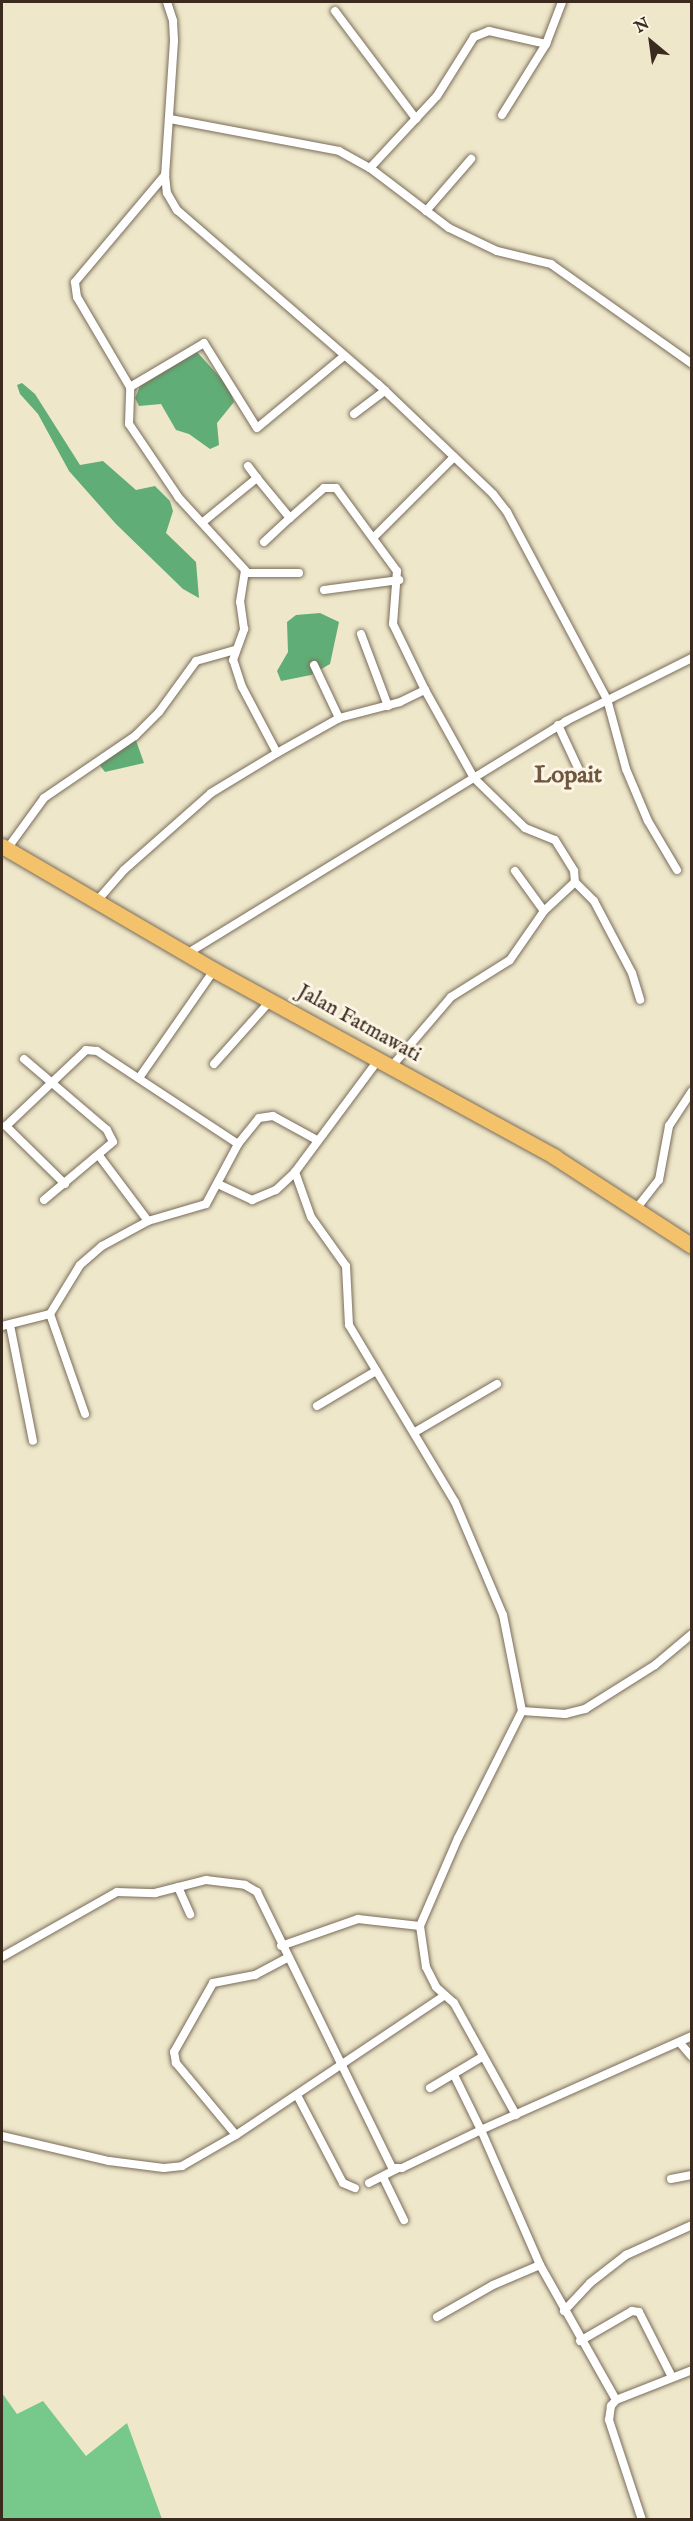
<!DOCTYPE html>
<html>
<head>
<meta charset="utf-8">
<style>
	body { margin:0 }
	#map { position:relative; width:693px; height:2521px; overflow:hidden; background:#eee7ca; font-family:"IM FELL English",serif }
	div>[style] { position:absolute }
	.green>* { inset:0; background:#77c98b }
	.forest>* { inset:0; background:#61ad77 }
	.roads { filter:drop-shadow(0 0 2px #7a6c5a) drop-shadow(0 0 2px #7a6c5a) }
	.street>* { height:8px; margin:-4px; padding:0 4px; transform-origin:4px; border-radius:4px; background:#fff }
	.highway>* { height:15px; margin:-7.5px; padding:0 7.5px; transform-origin:7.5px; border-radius:7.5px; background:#f3c26a }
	span { translate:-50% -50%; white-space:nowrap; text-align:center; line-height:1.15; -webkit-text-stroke:6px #fcf5e5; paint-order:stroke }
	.street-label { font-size:21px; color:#3b2a1e }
	.quarter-label { font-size:24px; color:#6f563f; font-weight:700 }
	.frame { position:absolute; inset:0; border:3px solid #3b2a1e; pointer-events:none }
	.north { position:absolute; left:621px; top:12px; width:60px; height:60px; -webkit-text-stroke:4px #fcf5e5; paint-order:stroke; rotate:331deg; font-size:16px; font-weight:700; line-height:24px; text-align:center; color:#3b2a1e }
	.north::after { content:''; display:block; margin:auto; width:21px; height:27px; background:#3b2a1e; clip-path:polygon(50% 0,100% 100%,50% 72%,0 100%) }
</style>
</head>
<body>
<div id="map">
	<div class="green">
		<i style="clip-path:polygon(2px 2393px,17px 2414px,43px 2401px,86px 2456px,127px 2423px,162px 2519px,2px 2519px)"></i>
	</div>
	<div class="forest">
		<i style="clip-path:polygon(197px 352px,228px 386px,234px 402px,217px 423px,219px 445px,210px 449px,189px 434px,176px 430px,161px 404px,139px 406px,135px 398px,140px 386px)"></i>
		<i style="clip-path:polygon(22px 383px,35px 394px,80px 465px,103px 461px,136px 490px,155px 486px,170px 501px,173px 511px,166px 533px,196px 562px,199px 598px,183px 589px,116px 524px,69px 471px,38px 414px,20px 394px,17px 385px)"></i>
		<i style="clip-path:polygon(320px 613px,339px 622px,330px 664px,311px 675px,281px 681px,277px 671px,288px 652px,287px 622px,296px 615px)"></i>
		<i style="clip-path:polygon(133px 732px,144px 763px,105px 772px,95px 759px)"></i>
	</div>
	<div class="roads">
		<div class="street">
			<i style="left:167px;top:2px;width:20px;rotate:72deg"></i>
			<i style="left:173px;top:21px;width:20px;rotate:87deg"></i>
			<i style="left:174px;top:41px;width:134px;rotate:93.8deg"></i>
			<i style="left:165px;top:175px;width:18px;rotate:84deg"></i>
			<i style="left:167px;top:193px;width:20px;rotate:60deg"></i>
			<i style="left:177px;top:210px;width:266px;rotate:40.9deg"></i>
			<i style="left:378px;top:384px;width:159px;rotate:43.7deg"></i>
			<i style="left:493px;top:494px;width:23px;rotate:52deg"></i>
			<i style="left:507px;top:512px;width:212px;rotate:61.9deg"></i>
			<i style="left:607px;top:699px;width:73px;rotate:74.8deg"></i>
			<i style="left:626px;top:769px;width:56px;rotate:67.1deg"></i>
			<i style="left:648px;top:821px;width:57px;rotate:59.4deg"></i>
			<i style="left:335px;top:11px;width:135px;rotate:53.1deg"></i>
			<i style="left:502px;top:115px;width:84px;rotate:-58.2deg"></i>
			<i style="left:546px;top:44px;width:45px;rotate:-69.1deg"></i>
			<i style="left:170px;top:119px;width:172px;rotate:10.7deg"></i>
			<i style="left:339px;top:151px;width:35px;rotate:29deg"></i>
			<i style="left:370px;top:168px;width:99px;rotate:37.2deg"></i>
			<i style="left:449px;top:228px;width:53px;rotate:25.6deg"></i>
			<i style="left:497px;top:251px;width:56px;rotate:13.5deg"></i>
			<i style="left:551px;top:264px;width:173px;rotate:35.3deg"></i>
			<i style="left:370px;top:168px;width:98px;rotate:-47.1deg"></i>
			<i style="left:437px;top:96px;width:70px;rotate:-57.9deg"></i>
			<i style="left:474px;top:37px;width:16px;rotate:-22deg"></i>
			<i style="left:489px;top:31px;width:58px;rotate:12.8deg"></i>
			<i style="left:426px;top:211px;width:69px;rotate:-49.1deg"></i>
			<i style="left:130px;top:387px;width:86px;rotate:-30.7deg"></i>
			<i style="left:204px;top:343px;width:100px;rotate:58.1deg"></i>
			<i style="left:257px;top:428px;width:113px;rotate:-39.6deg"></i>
			<i style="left:354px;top:414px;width:39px;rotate:-37deg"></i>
			<i style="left:248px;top:466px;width:15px;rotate:53deg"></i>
			<i style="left:203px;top:522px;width:70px;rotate:-39.2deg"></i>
			<i style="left:257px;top:478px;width:52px;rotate:50.5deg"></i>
			<i style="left:290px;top:518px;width:45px;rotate:-41.4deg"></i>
			<i style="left:324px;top:488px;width:12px"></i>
			<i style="left:336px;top:488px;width:103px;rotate:53.7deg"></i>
			<i style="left:397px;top:571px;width:53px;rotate:94.3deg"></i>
			<i style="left:393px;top:624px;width:73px;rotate:64.1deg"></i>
			<i style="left:374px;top:537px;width:113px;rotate:-45deg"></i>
			<i style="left:264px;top:542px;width:35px;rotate:-43deg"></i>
			<i style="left:245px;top:573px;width:54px"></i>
			<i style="left:324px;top:590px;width:76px;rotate:-7.6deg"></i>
			<i style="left:361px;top:634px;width:77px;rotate:69.4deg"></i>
			<i style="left:314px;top:665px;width:59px;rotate:64.7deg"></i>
			<i style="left:558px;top:725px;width:50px;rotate:65deg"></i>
			<i style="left:277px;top:753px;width:71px;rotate:-29.4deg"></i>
			<i style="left:339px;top:718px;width:63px;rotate:-14.7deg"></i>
			<i style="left:400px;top:702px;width:28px;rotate:-26deg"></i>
			<i style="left:425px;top:690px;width:101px;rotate:60.9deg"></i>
			<i style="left:474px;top:778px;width:71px;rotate:44.4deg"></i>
			<i style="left:525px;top:828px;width:32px;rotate:22deg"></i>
			<i style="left:555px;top:840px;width:36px;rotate:58deg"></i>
			<i style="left:574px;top:871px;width:11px;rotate:85deg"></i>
			<i style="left:575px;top:882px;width:42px;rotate:136.9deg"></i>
			<i style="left:544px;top:911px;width:60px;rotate:124.8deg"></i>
			<i style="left:510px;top:960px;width:70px;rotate:147.9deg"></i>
			<i style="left:451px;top:997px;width:91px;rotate:130.5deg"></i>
			<i style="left:7px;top:849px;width:63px;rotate:-54deg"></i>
			<i style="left:44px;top:798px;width:110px;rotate:-34.3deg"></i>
			<i style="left:135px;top:736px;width:34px;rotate:-45deg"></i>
			<i style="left:159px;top:712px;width:63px;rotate:-54deg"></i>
			<i style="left:196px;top:661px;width:41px;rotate:-15.8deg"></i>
			<i style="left:515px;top:871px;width:49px;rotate:54.1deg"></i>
			<i style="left:575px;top:882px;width:27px;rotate:45deg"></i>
			<i style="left:594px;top:901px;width:81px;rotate:62.2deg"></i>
			<i style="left:632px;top:973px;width:28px;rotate:73deg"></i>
			<i style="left:96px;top:902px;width:43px;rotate:-48.8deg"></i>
			<i style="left:124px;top:870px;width:116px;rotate:-41.5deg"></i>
			<i style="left:211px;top:793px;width:77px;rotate:-31.2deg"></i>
			<i style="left:277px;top:753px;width:75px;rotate:-117.9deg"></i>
			<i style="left:242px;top:687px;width:28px;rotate:-108deg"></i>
			<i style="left:233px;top:660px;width:33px;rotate:-70deg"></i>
			<i style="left:244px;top:629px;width:27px;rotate:-98deg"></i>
			<i style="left:240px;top:602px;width:32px;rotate:-81deg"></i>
			<i style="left:245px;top:570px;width:98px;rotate:-132.5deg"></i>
			<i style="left:179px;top:498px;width:89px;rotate:-124deg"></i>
			<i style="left:129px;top:424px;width:37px;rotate:-88deg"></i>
			<i style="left:130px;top:387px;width:104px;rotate:-120.5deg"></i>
			<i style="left:77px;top:297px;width:15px;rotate:-98deg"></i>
			<i style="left:75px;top:282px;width:140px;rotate:-49.9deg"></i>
			<i style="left:188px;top:953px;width:444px;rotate:-31.5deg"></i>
			<i style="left:566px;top:721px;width:141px;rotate:-26.6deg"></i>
			<i style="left:24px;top:1059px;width:109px;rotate:40.5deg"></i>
			<i style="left:107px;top:1130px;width:13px;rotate:63deg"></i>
			<i style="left:113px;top:1142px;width:90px;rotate:140deg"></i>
			<i style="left:214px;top:1064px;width:86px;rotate:-48.3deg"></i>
			<i style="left:139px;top:1078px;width:131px;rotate:-55.2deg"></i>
			<i style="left:100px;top:1157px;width:80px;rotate:53.1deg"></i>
			<i style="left:295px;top:1172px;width:48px;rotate:70.4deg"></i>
			<i style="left:311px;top:1217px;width:60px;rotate:54.5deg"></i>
			<i style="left:346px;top:1266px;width:59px;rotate:87.1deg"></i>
			<i style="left:349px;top:1325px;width:206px;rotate:59.1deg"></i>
			<i style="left:455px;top:1502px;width:123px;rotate:67deg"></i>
			<i style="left:503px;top:1615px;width:98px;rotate:78.8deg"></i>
			<i style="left:522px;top:1711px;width:142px;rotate:116.7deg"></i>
			<i style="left:458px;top:1838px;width:96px;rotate:113.4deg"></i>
			<i style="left:420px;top:1926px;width:41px;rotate:81.7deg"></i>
			<i style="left:426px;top:1967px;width:22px;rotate:63deg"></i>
			<i style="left:436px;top:1987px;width:24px;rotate:42deg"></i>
			<i style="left:454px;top:2003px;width:128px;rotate:61deg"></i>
			<i style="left:65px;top:1184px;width:83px;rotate:-135.5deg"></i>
			<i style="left:6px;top:1126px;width:110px;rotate:-43.5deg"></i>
			<i style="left:86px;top:1050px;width:11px;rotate:5deg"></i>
			<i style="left:97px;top:1051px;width:169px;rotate:33.4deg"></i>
			<i style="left:218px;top:1184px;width:38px;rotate:25deg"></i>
			<i style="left:252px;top:1200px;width:26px;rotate:-23deg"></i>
			<i style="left:276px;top:1190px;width:26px;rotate:-43deg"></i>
			<i style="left:295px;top:1172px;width:141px;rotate:-53.4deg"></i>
			<i style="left:636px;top:1209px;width:37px;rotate:-52deg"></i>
			<i style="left:659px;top:1180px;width:55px;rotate:-79.5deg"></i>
			<i style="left:669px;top:1126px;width:42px;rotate:-56.7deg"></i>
			<i style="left:50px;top:1314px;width:106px;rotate:70.7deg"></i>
			<i style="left:10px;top:1325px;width:118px;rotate:78.8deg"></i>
			<i style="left:2px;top:1326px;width:49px;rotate:-14deg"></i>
			<i style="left:50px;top:1314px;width:57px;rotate:-58.5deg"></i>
			<i style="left:80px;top:1265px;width:29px;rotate:-41deg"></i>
			<i style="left:102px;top:1246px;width:52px;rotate:-28.5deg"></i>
			<i style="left:148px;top:1221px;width:60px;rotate:-16.3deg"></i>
			<i style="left:206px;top:1204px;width:68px;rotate:-61.9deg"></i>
			<i style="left:238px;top:1144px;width:33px;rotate:-51deg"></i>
			<i style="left:259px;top:1118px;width:14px;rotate:-8deg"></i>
			<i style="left:273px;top:1116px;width:50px;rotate:28.6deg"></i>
			<i style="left:317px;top:1406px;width:69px;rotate:-30.7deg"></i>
			<i style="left:415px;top:1432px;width:95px;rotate:-30.3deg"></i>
			<i style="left:522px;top:1711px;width:43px;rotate:4deg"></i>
			<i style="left:565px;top:1714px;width:21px;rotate:-14deg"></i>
			<i style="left:585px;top:1709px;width:83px;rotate:-32.2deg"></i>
			<i style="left:655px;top:1665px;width:48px;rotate:-40deg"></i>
			<i style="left:178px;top:1887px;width:30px;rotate:66deg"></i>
			<i style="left:281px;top:1946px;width:82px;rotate:-19.3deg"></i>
			<i style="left:358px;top:1919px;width:62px;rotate:6.4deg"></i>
			<i style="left:2px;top:1957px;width:132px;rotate:-29.5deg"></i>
			<i style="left:117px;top:1892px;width:38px;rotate:2deg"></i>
			<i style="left:155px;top:1893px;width:53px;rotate:-14.3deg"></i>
			<i style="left:206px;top:1880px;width:39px;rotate:7deg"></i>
			<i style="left:245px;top:1885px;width:14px;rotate:30deg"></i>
			<i style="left:257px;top:1892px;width:307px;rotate:63.9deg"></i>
			<i style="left:392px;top:2168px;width:10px"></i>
			<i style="left:402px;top:2168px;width:88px;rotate:-25.7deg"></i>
			<i style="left:481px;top:2130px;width:61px;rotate:-116.1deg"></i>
			<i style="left:692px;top:2036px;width:231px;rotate:156deg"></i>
			<i style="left:481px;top:2130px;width:147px;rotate:66.4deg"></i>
			<i style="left:540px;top:2265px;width:155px;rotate:60.6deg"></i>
			<i style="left:616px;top:2400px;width:82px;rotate:-21.5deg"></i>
			<i style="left:680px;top:2043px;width:18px;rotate:49deg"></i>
			<i style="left:430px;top:2088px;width:61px;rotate:-30.8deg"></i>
			<i style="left:297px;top:2095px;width:99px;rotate:62.4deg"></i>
			<i style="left:343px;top:2183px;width:13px;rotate:23deg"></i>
			<i style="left:236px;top:2135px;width:94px;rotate:-129.8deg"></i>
			<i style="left:176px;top:2063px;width:11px;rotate:-100deg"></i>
			<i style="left:174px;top:2052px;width:79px;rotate:-60.5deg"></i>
			<i style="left:213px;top:1983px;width:43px;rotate:-10.8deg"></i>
			<i style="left:255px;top:1975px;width:36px;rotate:-28deg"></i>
			<i style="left:2px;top:2136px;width:110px;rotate:13.2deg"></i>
			<i style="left:109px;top:2161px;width:55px;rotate:7.3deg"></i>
			<i style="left:164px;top:2168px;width:18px;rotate:-6deg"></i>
			<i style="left:182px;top:2166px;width:62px;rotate:-29.9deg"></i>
			<i style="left:236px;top:2135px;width:250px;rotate:-33.8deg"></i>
			<i style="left:383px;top:2177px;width:48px;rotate:64deg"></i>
			<i style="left:671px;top:2179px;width:21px;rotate:-11deg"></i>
			<i style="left:369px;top:2183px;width:31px;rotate:-27deg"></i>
			<i style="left:564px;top:2311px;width:38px;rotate:-47deg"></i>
			<i style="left:590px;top:2283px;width:46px;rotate:-37.9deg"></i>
			<i style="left:626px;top:2255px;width:72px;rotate:-24.4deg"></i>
			<i style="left:437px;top:2317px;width:64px;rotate:-29.7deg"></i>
			<i style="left:493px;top:2285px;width:51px;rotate:-23.1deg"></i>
			<i style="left:580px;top:2341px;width:60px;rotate:-30deg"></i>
			<i style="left:632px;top:2311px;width:7px;rotate:8deg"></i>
			<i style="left:639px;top:2312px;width:73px;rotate:63.1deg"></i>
			<i style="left:616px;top:2400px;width:8px;rotate:130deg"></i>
			<i style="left:611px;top:2406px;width:14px;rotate:98deg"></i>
			<i style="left:609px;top:2420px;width:105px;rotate:71.7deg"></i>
		</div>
		<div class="highway">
			<i style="left:2px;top:846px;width:246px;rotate:30.3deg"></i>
			<i style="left:214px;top:970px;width:389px;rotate:28.7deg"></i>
			<i style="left:555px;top:1157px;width:163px;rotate:33deg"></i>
		</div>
	</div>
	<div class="street-label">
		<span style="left:359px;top:1024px;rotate:29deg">Jalan Fatmawati</span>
	</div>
	<div class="quarter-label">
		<span style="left:568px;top:776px">Lopait</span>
	</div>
	<div class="frame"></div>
	<div class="north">N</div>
</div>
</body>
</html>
